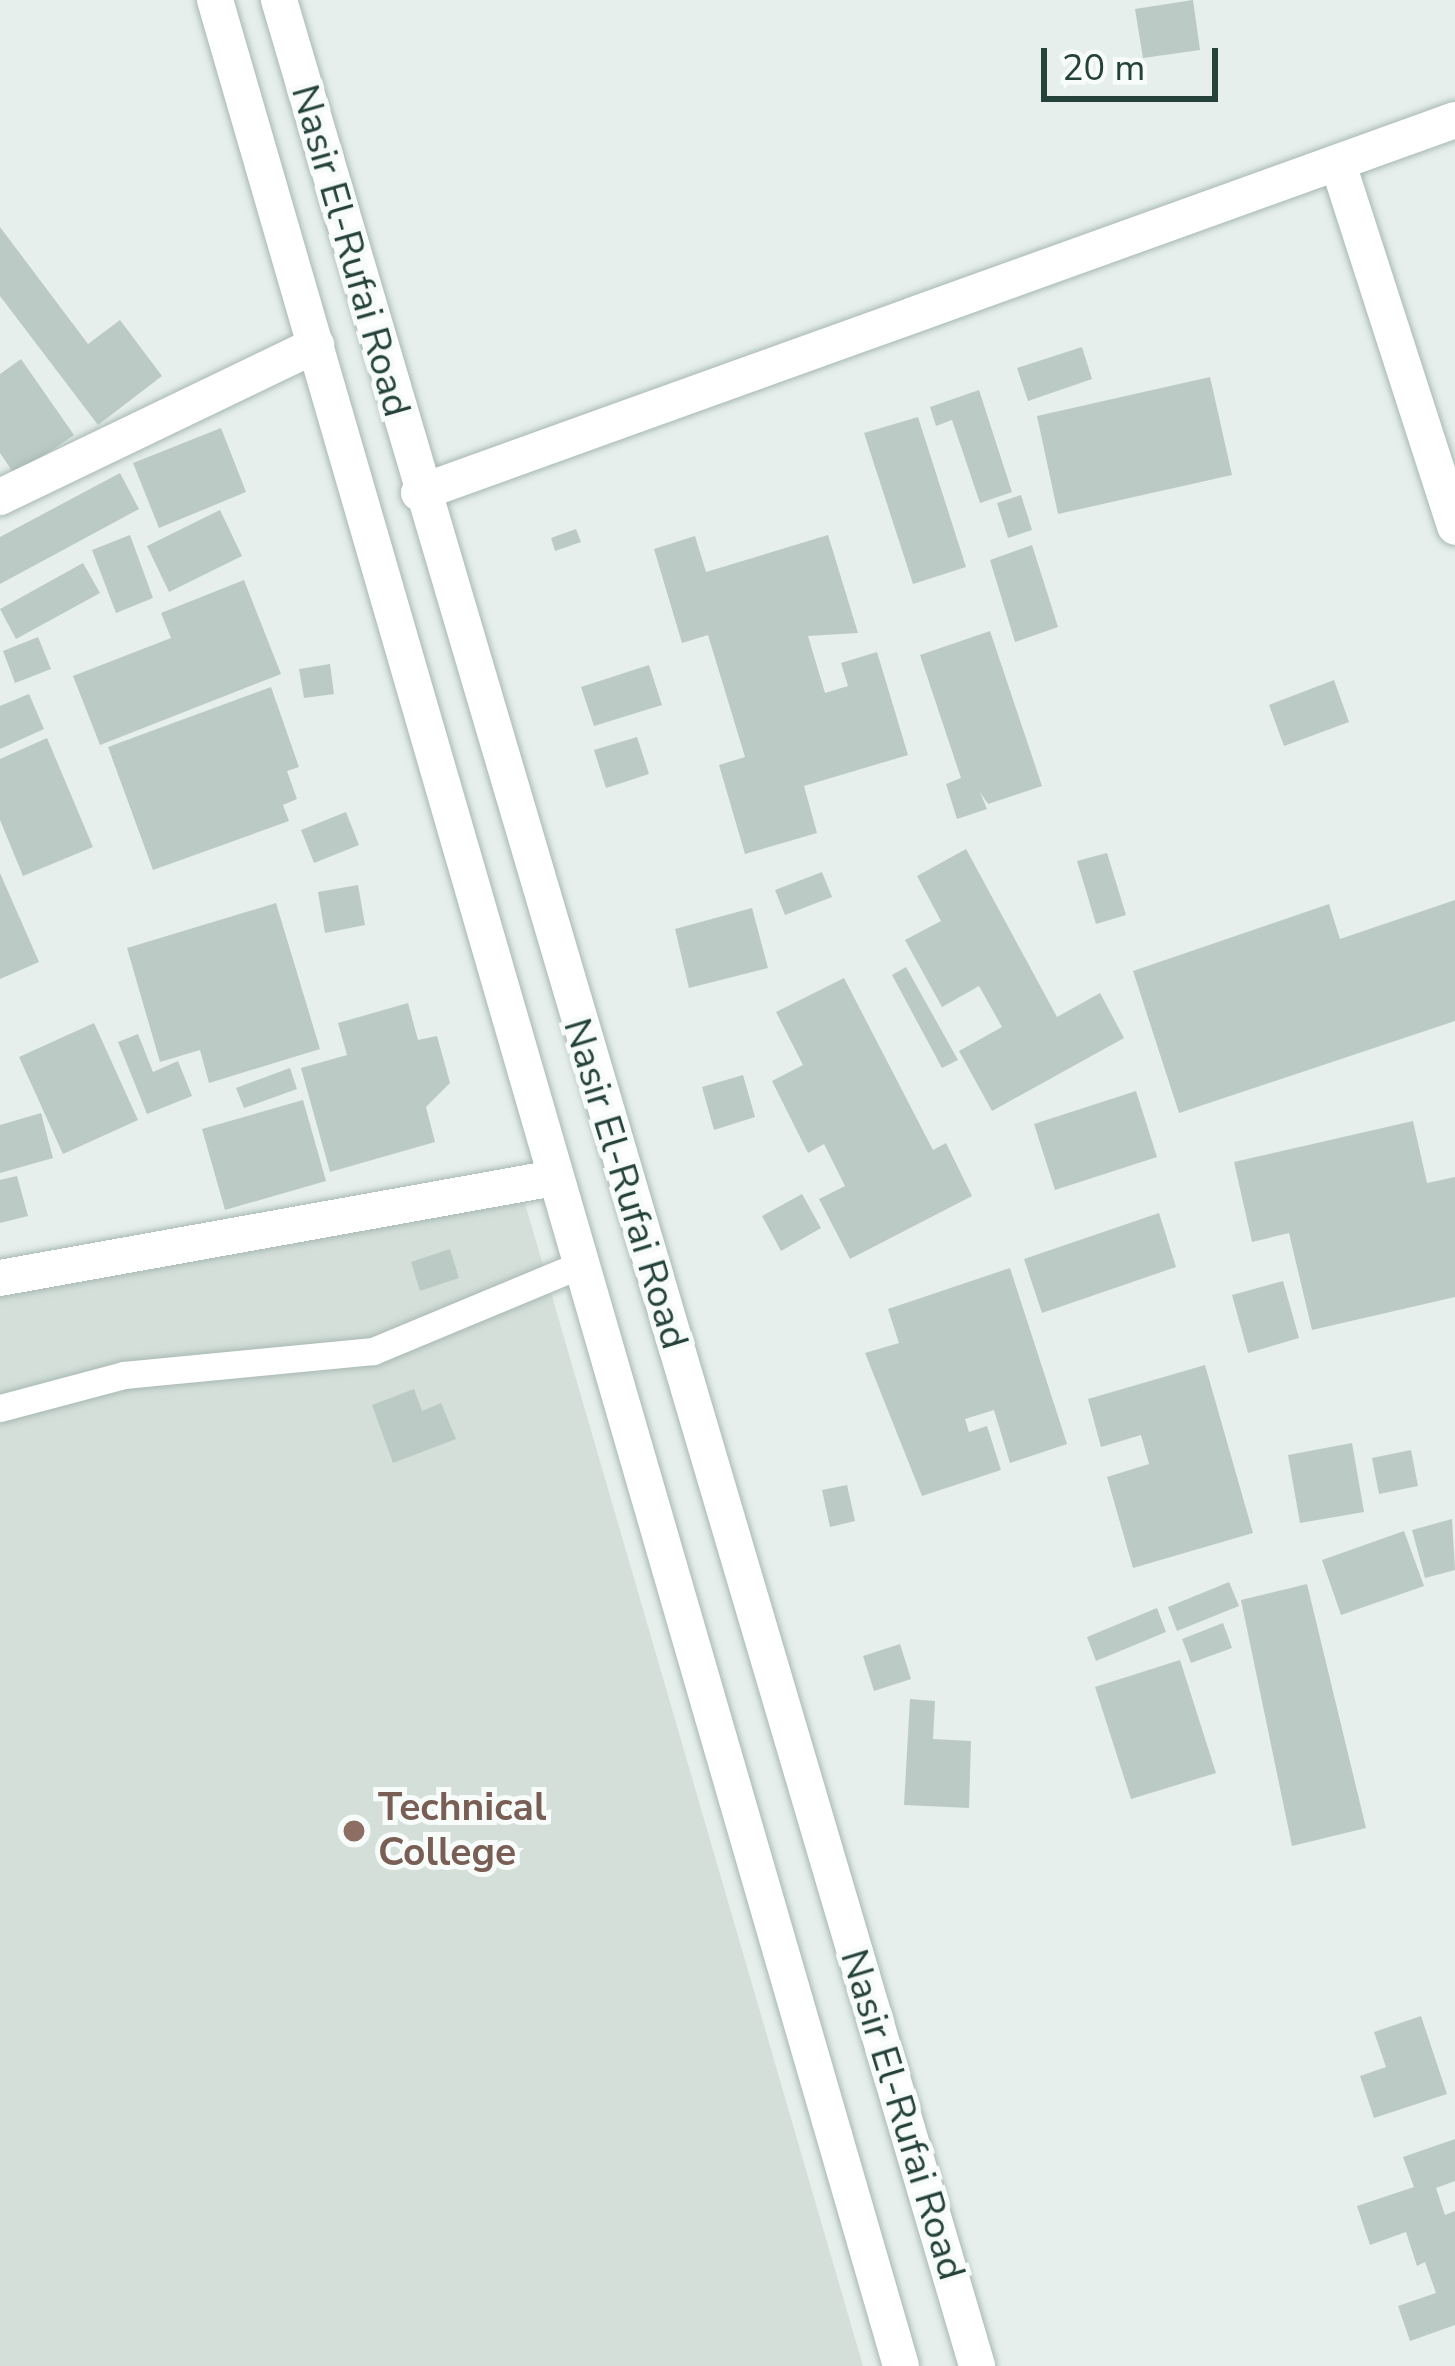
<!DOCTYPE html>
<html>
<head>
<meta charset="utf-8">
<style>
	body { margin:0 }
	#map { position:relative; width:1455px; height:2366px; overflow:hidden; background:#e6efeb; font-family:"Nunito Sans",sans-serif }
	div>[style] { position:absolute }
	.built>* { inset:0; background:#d4dfda }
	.building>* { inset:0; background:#bbcac4 }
	.roads { filter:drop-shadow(0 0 3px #a8b8b2) drop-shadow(0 0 3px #a8b8b2) }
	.lane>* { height:27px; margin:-13.5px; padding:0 13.5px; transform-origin:13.5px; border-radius:13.5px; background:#fff }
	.street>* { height:36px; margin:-18px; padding:0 18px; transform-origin:18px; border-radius:18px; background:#fff }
	.secondary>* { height:36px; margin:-18px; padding:0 18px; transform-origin:18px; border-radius:18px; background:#fff }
	.dots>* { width:33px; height:33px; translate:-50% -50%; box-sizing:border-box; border:6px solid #f7fbf9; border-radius:50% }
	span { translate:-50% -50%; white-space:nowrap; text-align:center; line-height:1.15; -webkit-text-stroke:10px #f7fbf9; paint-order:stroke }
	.street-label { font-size:39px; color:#24423a }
	.education-label { font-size:39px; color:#785e54; font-weight:700 }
	.left { translate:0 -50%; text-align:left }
	.scale { position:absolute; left:1041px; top:48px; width:177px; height:54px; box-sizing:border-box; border:6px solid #24423a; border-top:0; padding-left:15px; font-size:36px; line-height:42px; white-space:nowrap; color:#24423a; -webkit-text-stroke:9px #f7fbf9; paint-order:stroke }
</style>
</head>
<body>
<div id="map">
	<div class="built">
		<i style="clip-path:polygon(524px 1200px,863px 2366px,0 2366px,0 1295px)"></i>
	</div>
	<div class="building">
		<i style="clip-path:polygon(1193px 0,1200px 50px,1143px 58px,1135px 9px)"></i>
		<i style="clip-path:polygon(0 227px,88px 344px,120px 320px,162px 376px,98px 425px,0 296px)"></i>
		<i style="clip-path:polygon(1082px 347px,1092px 379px,1028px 401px,1017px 368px)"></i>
		<i style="clip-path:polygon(21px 359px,74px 435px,15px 475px,0 453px,0 374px)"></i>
		<i style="clip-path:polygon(1210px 377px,1232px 475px,1058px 514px,1037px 416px)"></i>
		<i style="clip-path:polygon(979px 390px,1012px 492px,980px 503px,952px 420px,936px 426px,930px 407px)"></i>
		<i style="clip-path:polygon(918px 417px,966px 567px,913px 584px,864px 433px)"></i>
		<i style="clip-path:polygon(221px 428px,246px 492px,159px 528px,133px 463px)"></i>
		<i style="clip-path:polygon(120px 473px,139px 509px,0 584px,0 537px)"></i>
		<i style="clip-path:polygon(1021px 495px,1032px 530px,1008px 538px,997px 503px)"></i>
		<i style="clip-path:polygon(220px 510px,242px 556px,169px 592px,147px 546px)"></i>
		<i style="clip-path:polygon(576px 529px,581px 542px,555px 551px,551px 538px)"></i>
		<i style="clip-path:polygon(130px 535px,153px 598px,116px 613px,92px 550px)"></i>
		<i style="clip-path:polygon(828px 535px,858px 633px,808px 636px,825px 693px,848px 686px,841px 663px,877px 652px,908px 755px,804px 786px,817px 833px,745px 854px,719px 765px,745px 757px,708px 635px,682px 643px,654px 549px,695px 536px,706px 572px)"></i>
		<i style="clip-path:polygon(1032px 545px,1058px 627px,1015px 642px,990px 560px)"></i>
		<i style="clip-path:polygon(83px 563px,100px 593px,16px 639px,0 609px)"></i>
		<i style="clip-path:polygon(244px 580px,281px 674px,100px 745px,73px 676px,171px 638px,161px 613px)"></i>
		<i style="clip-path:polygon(990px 631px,1042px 786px,988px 804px,980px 792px,987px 809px,957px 819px,946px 784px,961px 778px,920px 655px)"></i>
		<i style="clip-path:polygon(38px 637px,51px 669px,15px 683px,3px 651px)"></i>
		<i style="clip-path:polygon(330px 664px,334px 694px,304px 698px,299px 669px)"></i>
		<i style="clip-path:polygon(649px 665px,662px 705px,594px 726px,581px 687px)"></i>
		<i style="clip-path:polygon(1334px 680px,1349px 722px,1284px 746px,1269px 705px)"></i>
		<i style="clip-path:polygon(271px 687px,299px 767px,287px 771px,297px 799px,283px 805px,289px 821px,153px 870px,108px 747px)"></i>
		<i style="clip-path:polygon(29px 694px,44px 729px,0 749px,0 706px)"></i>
		<i style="clip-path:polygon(637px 737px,649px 774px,606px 788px,594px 750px)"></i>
		<i style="clip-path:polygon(47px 738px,93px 847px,23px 876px,0 820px,0 759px)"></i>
		<i style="clip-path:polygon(346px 812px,359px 845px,314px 863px,301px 830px)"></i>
		<i style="clip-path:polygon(966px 849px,1057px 1017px,1100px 993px,1124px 1038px,992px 1111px,959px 1051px,1002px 1027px,979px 986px,942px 1007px,905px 940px,941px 921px,917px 876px)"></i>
		<i style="clip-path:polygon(1107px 853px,1126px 915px,1096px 924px,1077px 861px)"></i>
		<i style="clip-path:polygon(822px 872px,832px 897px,785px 915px,775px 890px)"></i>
		<i style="clip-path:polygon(0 873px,39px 962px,0 979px)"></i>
		<i style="clip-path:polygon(358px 885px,365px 925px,325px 933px,318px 892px)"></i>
		<i style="clip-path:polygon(1455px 900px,1455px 1021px,1179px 1113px,1133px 971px,1329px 904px,1340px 939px)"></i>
		<i style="clip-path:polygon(276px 903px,320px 1049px,209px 1083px,200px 1050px,160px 1062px,127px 948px)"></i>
		<i style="clip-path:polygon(752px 908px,768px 968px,689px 988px,675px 929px)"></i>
		<i style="clip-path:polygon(906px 967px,958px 1060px,942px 1068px,892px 975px)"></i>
		<i style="clip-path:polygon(844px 978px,933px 1150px,946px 1143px,972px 1196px,850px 1259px,819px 1199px,845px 1186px,824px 1144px,808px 1153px,772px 1081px,803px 1065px,776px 1012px)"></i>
		<i style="clip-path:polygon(408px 1003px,418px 1040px,437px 1036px,450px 1083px,426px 1107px,435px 1142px,330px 1172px,301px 1068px,347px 1055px,338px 1023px)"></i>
		<i style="clip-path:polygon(94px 1023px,138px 1120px,63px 1154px,19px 1057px)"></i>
		<i style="clip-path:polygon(138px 1034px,153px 1072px,178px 1061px,192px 1096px,147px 1114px,118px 1042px)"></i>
		<i style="clip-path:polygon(290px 1068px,297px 1089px,244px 1108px,236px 1088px)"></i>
		<i style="clip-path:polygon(743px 1075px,755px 1117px,714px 1130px,702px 1087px)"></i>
		<i style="clip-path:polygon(1136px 1091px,1157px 1157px,1055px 1190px,1034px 1124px)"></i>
		<i style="clip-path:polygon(303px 1100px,326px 1181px,225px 1210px,202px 1129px)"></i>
		<i style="clip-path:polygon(41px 1113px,53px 1158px,0 1173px,0 1125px)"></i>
		<i style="clip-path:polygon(1413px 1121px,1427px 1183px,1455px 1177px,1455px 1297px,1312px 1330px,1289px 1233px,1252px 1242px,1234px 1162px)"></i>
		<i style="clip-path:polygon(17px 1176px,28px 1216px,0 1223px,0 1180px)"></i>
		<i style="clip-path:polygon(802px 1194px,821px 1228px,781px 1251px,762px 1216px)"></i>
		<i style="clip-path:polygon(1159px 1213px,1176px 1267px,1042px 1313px,1024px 1259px)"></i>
		<i style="clip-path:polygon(450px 1249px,459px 1278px,420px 1291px,411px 1262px)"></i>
		<i style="clip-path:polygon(1010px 1268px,1067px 1444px,1010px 1463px,994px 1410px,965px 1419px,969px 1432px,987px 1426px,1001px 1470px,922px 1496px,865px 1353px,899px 1343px,888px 1309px)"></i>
		<i style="clip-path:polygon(1283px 1281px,1299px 1338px,1248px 1353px,1232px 1295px)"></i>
		<i style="clip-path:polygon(1205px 1365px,1253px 1533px,1133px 1568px,1107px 1477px,1149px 1464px,1141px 1435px,1101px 1447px,1088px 1399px)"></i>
		<i style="clip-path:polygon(414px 1389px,422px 1411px,441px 1403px,456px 1439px,393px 1463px,372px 1405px)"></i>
		<i style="clip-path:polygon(1352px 1443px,1364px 1512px,1300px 1523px,1288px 1455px)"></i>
		<i style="clip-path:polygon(1411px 1450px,1418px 1486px,1379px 1494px,1372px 1458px)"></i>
		<i style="clip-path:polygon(847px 1485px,855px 1521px,830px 1527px,822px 1490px)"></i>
		<i style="clip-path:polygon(1452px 1519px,1455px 1570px,1425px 1578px,1412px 1530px)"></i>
		<i style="clip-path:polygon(1404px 1531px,1424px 1586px,1341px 1615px,1322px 1560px)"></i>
		<i style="clip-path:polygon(1229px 1582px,1239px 1606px,1177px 1631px,1168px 1607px)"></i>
		<i style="clip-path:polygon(1307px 1584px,1366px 1828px,1292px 1846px,1241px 1600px)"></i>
		<i style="clip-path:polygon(1157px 1608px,1166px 1632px,1096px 1661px,1087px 1637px)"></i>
		<i style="clip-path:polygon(1223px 1623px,1232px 1648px,1191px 1663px,1182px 1639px)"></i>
		<i style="clip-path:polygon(900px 1644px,911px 1679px,874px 1691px,863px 1656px)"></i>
		<i style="clip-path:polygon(1180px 1660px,1216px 1773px,1131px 1799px,1095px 1687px)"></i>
		<i style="clip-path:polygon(910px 1699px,935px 1701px,933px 1739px,971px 1741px,969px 1808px,904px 1805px)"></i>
		<i style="clip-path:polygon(1421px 2016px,1447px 2094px,1374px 2118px,1360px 2076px,1386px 2067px,1374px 2032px)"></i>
		<i style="clip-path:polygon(1455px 2139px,1455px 2181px,1436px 2188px,1445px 2215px,1455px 2211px,1455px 2325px,1410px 2341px,1398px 2306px,1436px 2293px,1425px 2262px,1417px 2266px,1406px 2232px,1370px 2245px,1357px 2206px,1414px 2187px,1403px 2157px)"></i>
	</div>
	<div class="roads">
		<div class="lane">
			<i style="left:0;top:1408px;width:128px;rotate:-14.9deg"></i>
			<i style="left:124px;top:1375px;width:250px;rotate:-5.5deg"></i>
			<i style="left:373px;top:1351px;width:224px;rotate:-22.6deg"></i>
		</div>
		<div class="street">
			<i style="left:1339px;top:167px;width:378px;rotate:72.1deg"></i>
			<i style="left:419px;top:493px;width:1101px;rotate:-19.8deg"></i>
			<i style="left:0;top:497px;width:351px;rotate:-25.7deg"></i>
			<i style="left:0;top:1278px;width:563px;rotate:-10.23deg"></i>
		</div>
		<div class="secondary">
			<i style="left:215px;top:0;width:2463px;rotate:73.83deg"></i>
			<i style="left:279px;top:0;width:2467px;rotate:73.56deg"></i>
		</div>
	</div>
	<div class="dots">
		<i style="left:354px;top:1831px;background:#8d6e63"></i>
	</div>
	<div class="street-label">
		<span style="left:350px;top:251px;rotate:74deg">Nasir El-Rufai Road</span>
		<span style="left:625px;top:1184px;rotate:73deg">Nasir El-Rufai Road</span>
		<span style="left:902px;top:2115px;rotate:73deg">Nasir El-Rufai Road</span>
	</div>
	<div class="education-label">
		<span class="left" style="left:378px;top:1831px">Technical<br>College</span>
	</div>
	<div class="scale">20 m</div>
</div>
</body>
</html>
